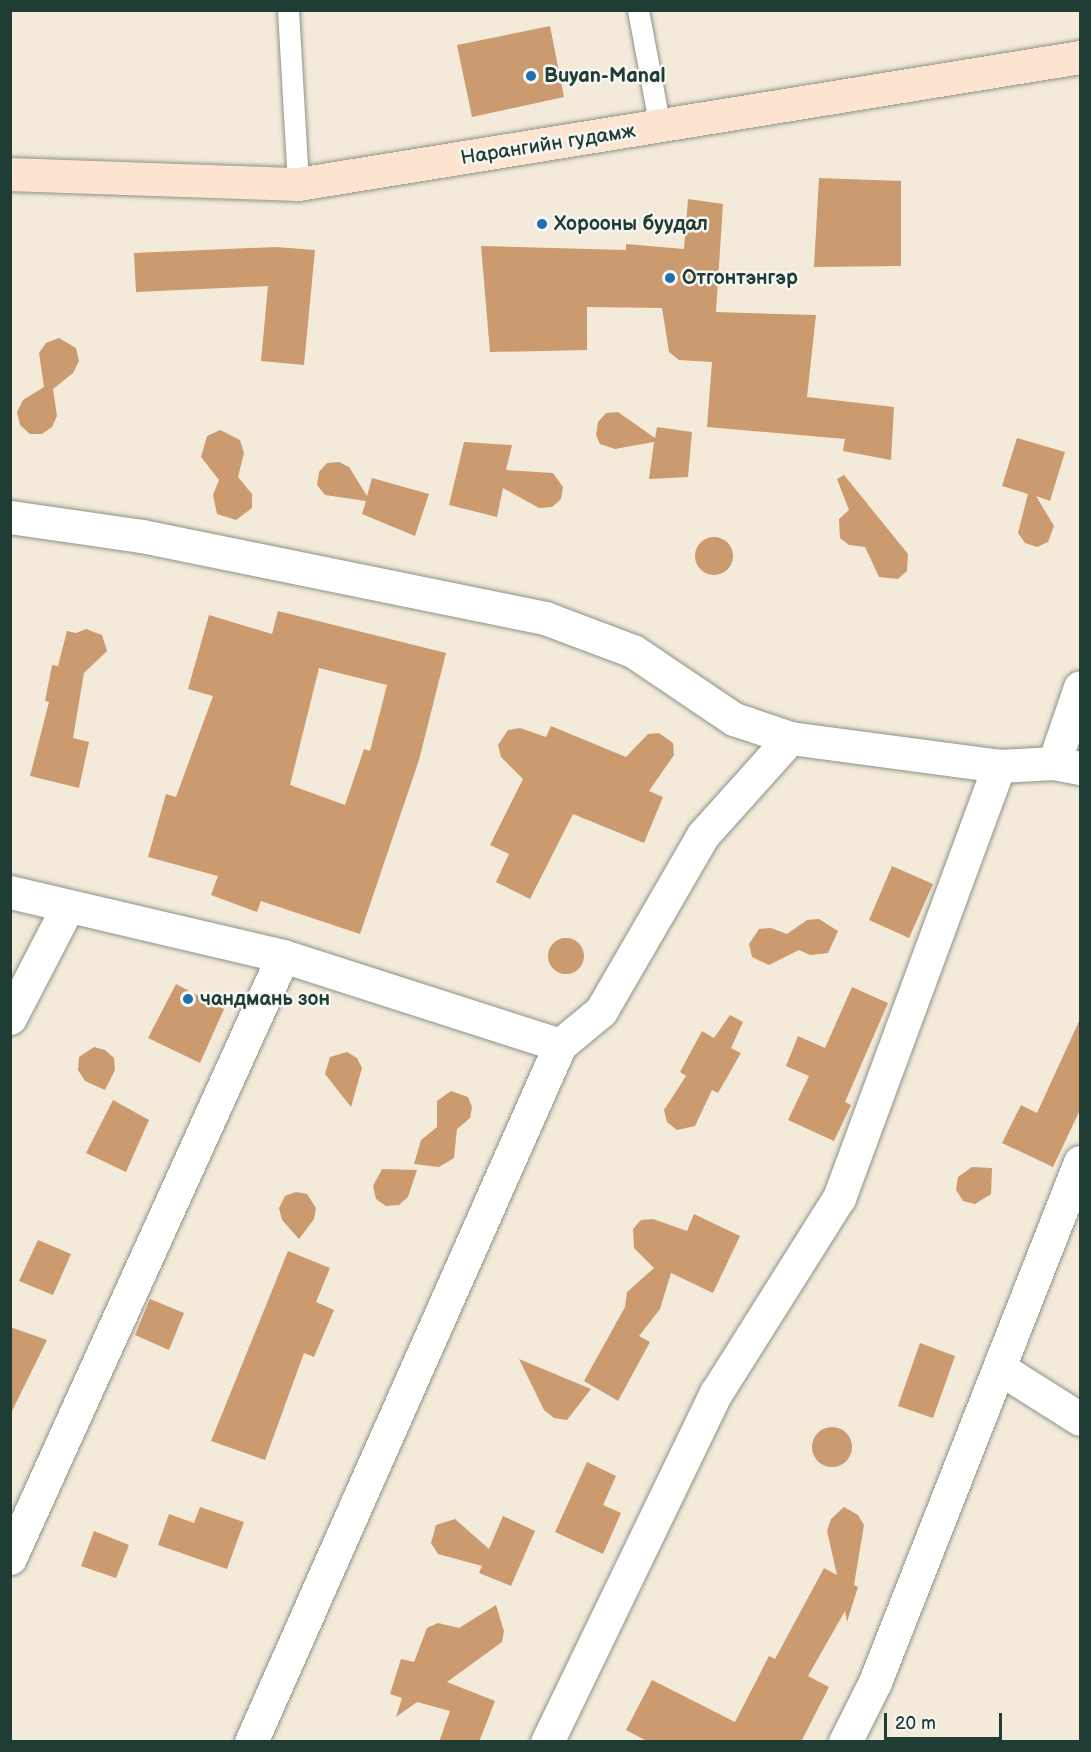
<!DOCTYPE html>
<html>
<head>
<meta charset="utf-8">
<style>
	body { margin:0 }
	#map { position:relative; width:1091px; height:1752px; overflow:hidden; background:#f4eada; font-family:"Balsamiq Sans",sans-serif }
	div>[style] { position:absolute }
	.building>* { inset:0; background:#cb9b6f }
	.round { border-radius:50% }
	.roads { filter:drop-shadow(0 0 2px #8a9487) drop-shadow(0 0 2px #8a9487) }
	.lane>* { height:21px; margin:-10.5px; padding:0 10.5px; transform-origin:10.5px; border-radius:10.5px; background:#fff }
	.street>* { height:33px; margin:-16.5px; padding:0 16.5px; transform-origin:16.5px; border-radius:16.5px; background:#fff }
	.secondary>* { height:33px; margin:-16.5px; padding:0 16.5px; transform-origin:16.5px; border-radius:16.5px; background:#fde4d1 }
	.dots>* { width:16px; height:16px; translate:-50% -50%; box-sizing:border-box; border:3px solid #f6f6f2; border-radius:50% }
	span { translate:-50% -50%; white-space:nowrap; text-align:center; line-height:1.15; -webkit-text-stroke:5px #f6f6f2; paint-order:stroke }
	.poi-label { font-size:20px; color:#1f3d34; font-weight:700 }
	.left { translate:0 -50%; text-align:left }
	.street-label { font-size:20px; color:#1f3d34 }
	.frame { position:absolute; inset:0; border:12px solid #1f3d34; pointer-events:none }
	.scale { position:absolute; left:884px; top:1713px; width:118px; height:27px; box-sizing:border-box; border:3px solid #1f3d34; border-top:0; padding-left:8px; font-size:18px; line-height:21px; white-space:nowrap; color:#1f3d34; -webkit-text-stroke:4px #f6f6f2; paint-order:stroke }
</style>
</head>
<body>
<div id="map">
	<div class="building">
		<i style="clip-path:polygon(550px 26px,564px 97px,472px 117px,457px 45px)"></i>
		<i style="clip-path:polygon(819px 178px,901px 181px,901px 266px,814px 267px)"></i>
		<i style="clip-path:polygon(688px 199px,723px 204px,716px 312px,816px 315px,807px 397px,894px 407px,891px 460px,843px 451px,845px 439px,707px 427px,712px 362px,679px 360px,669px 352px,662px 308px,587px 307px,587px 350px,490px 352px,481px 246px,626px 250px,626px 244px,684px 249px)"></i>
		<i style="clip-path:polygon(276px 247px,315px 250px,304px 365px,261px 361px,268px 286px,136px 292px,134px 253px)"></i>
		<i style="clip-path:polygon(59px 338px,76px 348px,79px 361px,73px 373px,53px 389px,57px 416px,52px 427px,42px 434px,30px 434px,20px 425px,17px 412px,23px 400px,44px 387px,39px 353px,46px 343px)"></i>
		<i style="clip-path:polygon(618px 412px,655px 438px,657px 427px,692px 432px,688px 477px,649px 479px,654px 442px,615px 449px,600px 444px,596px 435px,598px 422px,606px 413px)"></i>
		<i style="clip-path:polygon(220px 430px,240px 440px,244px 453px,238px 477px,252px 494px,252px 508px,236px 520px,217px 514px,213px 495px,219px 480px,201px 457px,207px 436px)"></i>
		<i style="clip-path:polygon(1017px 438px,1065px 452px,1050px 501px,1036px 496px,1054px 526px,1048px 542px,1037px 547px,1025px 543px,1018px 533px,1028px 494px,1002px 486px)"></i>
		<i style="clip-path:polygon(464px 442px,512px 445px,506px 470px,553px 473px,563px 487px,561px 499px,552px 507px,539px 508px,503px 488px,497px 517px,449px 505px)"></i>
		<i style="clip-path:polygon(339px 462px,349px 467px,367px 496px,372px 478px,429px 494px,415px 536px,362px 514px,366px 501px,325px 495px,317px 485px,319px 472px,327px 463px)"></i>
		<i style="clip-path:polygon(844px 475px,908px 554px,907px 571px,898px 579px,879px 577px,865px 547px,849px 545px,840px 538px,839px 519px,849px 510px,837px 479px)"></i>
		<i class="round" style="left:695px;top:537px;width:38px;height:38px"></i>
		<i style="clip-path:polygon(evenodd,278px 611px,446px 653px,419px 760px,360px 934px,261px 901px,257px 912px,211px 895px,218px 876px,148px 857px,166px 794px,176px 797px,213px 696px,188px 689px,209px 615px,272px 634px,278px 611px,319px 668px,387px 685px,370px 751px,364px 749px,345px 805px,290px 785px,319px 668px)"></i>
		<i style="clip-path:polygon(86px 629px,102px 635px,107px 651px,84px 673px,73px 738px,89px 742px,79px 788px,30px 776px,49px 702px,45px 701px,52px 665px,58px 666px,67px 631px,76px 633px)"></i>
		<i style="clip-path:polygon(551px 726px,626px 757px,648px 734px,659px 733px,673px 743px,674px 755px,649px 791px,663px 797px,644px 843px,573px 814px,530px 899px,496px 882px,509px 854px,490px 845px,523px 779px,501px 757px,498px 745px,508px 730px,520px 728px,546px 737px)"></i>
		<i style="clip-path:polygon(892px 866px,933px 884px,909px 938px,869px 920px)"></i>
		<i style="clip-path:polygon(819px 919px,838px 931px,828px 953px,810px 955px,799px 950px,769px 965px,752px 957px,749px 944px,759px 929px,771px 928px,787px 934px,807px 920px)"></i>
		<i class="round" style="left:548px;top:938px;width:36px;height:36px"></i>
		<i style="clip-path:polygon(176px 984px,224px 1009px,200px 1063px,148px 1038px)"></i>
		<i style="clip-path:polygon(852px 987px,888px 1003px,845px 1102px,851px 1105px,834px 1141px,788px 1120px,809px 1076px,786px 1066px,798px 1036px,825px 1048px)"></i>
		<i style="clip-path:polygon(730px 1015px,743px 1022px,731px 1048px,741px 1053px,718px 1093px,712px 1090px,695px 1126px,677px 1130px,667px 1122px,664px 1110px,686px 1076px,680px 1072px,702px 1031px,714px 1038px)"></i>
		<i style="clip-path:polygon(1080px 1019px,1080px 1110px,1053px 1167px,1002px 1143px,1021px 1105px,1037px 1113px)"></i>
		<i style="clip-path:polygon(94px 1047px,105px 1050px,114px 1058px,115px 1070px,105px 1090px,85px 1081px,78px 1070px,79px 1057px)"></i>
		<i style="clip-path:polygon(347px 1052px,357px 1058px,362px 1068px,351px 1107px,325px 1074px,330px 1057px)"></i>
		<i style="clip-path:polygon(451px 1091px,468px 1097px,472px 1107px,470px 1118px,457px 1129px,454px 1158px,439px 1167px,414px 1164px,421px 1140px,437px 1127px,437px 1101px)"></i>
		<i style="clip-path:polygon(113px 1100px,149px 1120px,126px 1172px,86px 1153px)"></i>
		<i style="clip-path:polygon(972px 1167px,992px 1168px,991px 1194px,975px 1204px,963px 1201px,956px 1190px,958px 1177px)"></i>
		<i style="clip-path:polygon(382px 1169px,417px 1170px,408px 1197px,399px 1205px,386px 1206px,376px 1199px,373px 1186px)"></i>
		<i style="clip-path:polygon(296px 1192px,307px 1194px,316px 1208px,314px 1219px,299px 1239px,282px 1220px,279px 1208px,285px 1196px)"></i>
		<i style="clip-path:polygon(694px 1214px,740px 1236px,713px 1293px,671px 1273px,660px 1309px,639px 1336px,650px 1342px,618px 1401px,584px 1381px,625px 1307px,627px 1292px,654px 1268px,634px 1248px,633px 1229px,641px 1220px,653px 1219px,687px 1231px)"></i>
		<i style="clip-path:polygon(38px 1240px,71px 1254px,53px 1295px,19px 1281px)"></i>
		<i style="clip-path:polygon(288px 1251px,330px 1268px,316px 1302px,334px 1310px,314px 1357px,304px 1353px,265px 1460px,211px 1441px)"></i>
		<i style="clip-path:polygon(150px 1299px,184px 1313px,169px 1350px,135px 1335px)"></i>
		<i style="clip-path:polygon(10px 1327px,47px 1340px,10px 1415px)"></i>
		<i style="clip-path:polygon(920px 1343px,955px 1356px,933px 1418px,898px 1406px)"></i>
		<i style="clip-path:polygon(519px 1359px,591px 1389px,567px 1420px,554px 1418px,544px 1410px)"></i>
		<i class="round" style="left:812px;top:1427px;width:40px;height:40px"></i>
		<i style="clip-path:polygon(587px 1462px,616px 1476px,603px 1505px,621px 1513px,603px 1554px,555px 1532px)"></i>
		<i style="clip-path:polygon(200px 1507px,244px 1522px,227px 1569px,158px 1545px,169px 1514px,194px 1523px)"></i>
		<i style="clip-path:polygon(844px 1507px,858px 1515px,864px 1525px,854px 1585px,858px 1587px,847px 1622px,845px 1611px,808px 1676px,829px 1687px,801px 1742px,649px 1742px,626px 1730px,652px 1680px,735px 1722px,769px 1656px,775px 1659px,824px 1568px,837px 1575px,827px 1531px,831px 1519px)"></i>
		<i style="clip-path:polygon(503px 1516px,535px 1531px,511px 1586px,479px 1573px,482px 1566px,438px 1554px,431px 1543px,436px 1525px,455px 1519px,489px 1549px)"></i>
		<i style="clip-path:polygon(94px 1531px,129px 1545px,116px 1578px,81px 1566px)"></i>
		<i style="clip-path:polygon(496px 1605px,504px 1631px,502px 1642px,447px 1682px,495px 1701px,479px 1742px,439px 1742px,450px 1711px,417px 1702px,396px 1717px,402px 1698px,390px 1694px,401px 1659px,414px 1662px,427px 1628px,438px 1623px,459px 1628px)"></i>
	</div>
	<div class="roads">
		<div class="lane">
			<i style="left:288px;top:10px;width:174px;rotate:86.7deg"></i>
			<i style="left:638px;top:10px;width:119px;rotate:79.4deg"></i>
		</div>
		<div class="street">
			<i style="left:10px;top:517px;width:133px;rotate:8.2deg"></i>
			<i style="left:142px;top:536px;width:411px;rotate:11.5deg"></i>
			<i style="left:545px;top:618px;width:94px;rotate:20.6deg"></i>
			<i style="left:633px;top:651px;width:122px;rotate:34deg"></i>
			<i style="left:734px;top:719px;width:59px;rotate:18.7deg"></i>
			<i style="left:1054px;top:763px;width:80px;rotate:-71.1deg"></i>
			<i style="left:10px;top:892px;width:280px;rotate:13.2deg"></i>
			<i style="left:283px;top:956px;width:291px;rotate:17.8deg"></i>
			<i style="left:560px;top:1045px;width:53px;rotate:-39.7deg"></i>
			<i style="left:601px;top:1011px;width:203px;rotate:-59.9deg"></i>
			<i style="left:703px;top:835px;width:130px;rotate:-48.1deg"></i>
			<i style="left:790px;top:738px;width:211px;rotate:7.6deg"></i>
			<i style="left:999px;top:766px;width:55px;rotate:-3.1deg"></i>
			<i style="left:1054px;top:763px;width:26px;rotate:11deg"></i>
			<i style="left:10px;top:1018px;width:126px;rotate:-62.6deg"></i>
			<i style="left:1001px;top:1369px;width:93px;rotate:32.3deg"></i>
			<i style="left:10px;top:1558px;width:661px;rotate:-65.61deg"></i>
			<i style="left:251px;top:1742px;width:762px;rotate:-66.09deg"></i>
			<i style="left:547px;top:1742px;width:388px;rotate:-64.2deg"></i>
			<i style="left:716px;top:1393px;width:231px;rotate:-57.8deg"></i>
			<i style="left:839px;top:1198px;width:461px;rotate:-69.7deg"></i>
			<i style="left:845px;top:1742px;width:67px;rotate:-63.4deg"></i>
			<i style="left:875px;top:1682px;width:559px;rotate:-68.48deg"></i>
		</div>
		<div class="secondary">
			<i style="left:10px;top:174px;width:288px;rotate:2deg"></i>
			<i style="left:298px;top:184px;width:792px;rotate:-9.22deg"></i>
		</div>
	</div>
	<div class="dots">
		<i style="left:531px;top:76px;background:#1f6fb2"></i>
		<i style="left:542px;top:224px;background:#1f6fb2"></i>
		<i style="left:670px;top:278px;background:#1f6fb2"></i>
		<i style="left:188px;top:999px;background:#1f6fb2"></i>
	</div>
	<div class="poi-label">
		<span class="left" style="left:544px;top:76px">Buyan-Manal</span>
		<span class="left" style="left:554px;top:224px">Хорооны буудал</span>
		<span class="left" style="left:682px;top:278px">Отгонтэнгэр</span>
		<span class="left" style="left:200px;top:999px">чандмань зон</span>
	</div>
	<div class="street-label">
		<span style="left:548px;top:145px;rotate:-9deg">Нарангийн гудамж</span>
	</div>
	<div class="frame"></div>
	<div class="scale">20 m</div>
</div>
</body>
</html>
